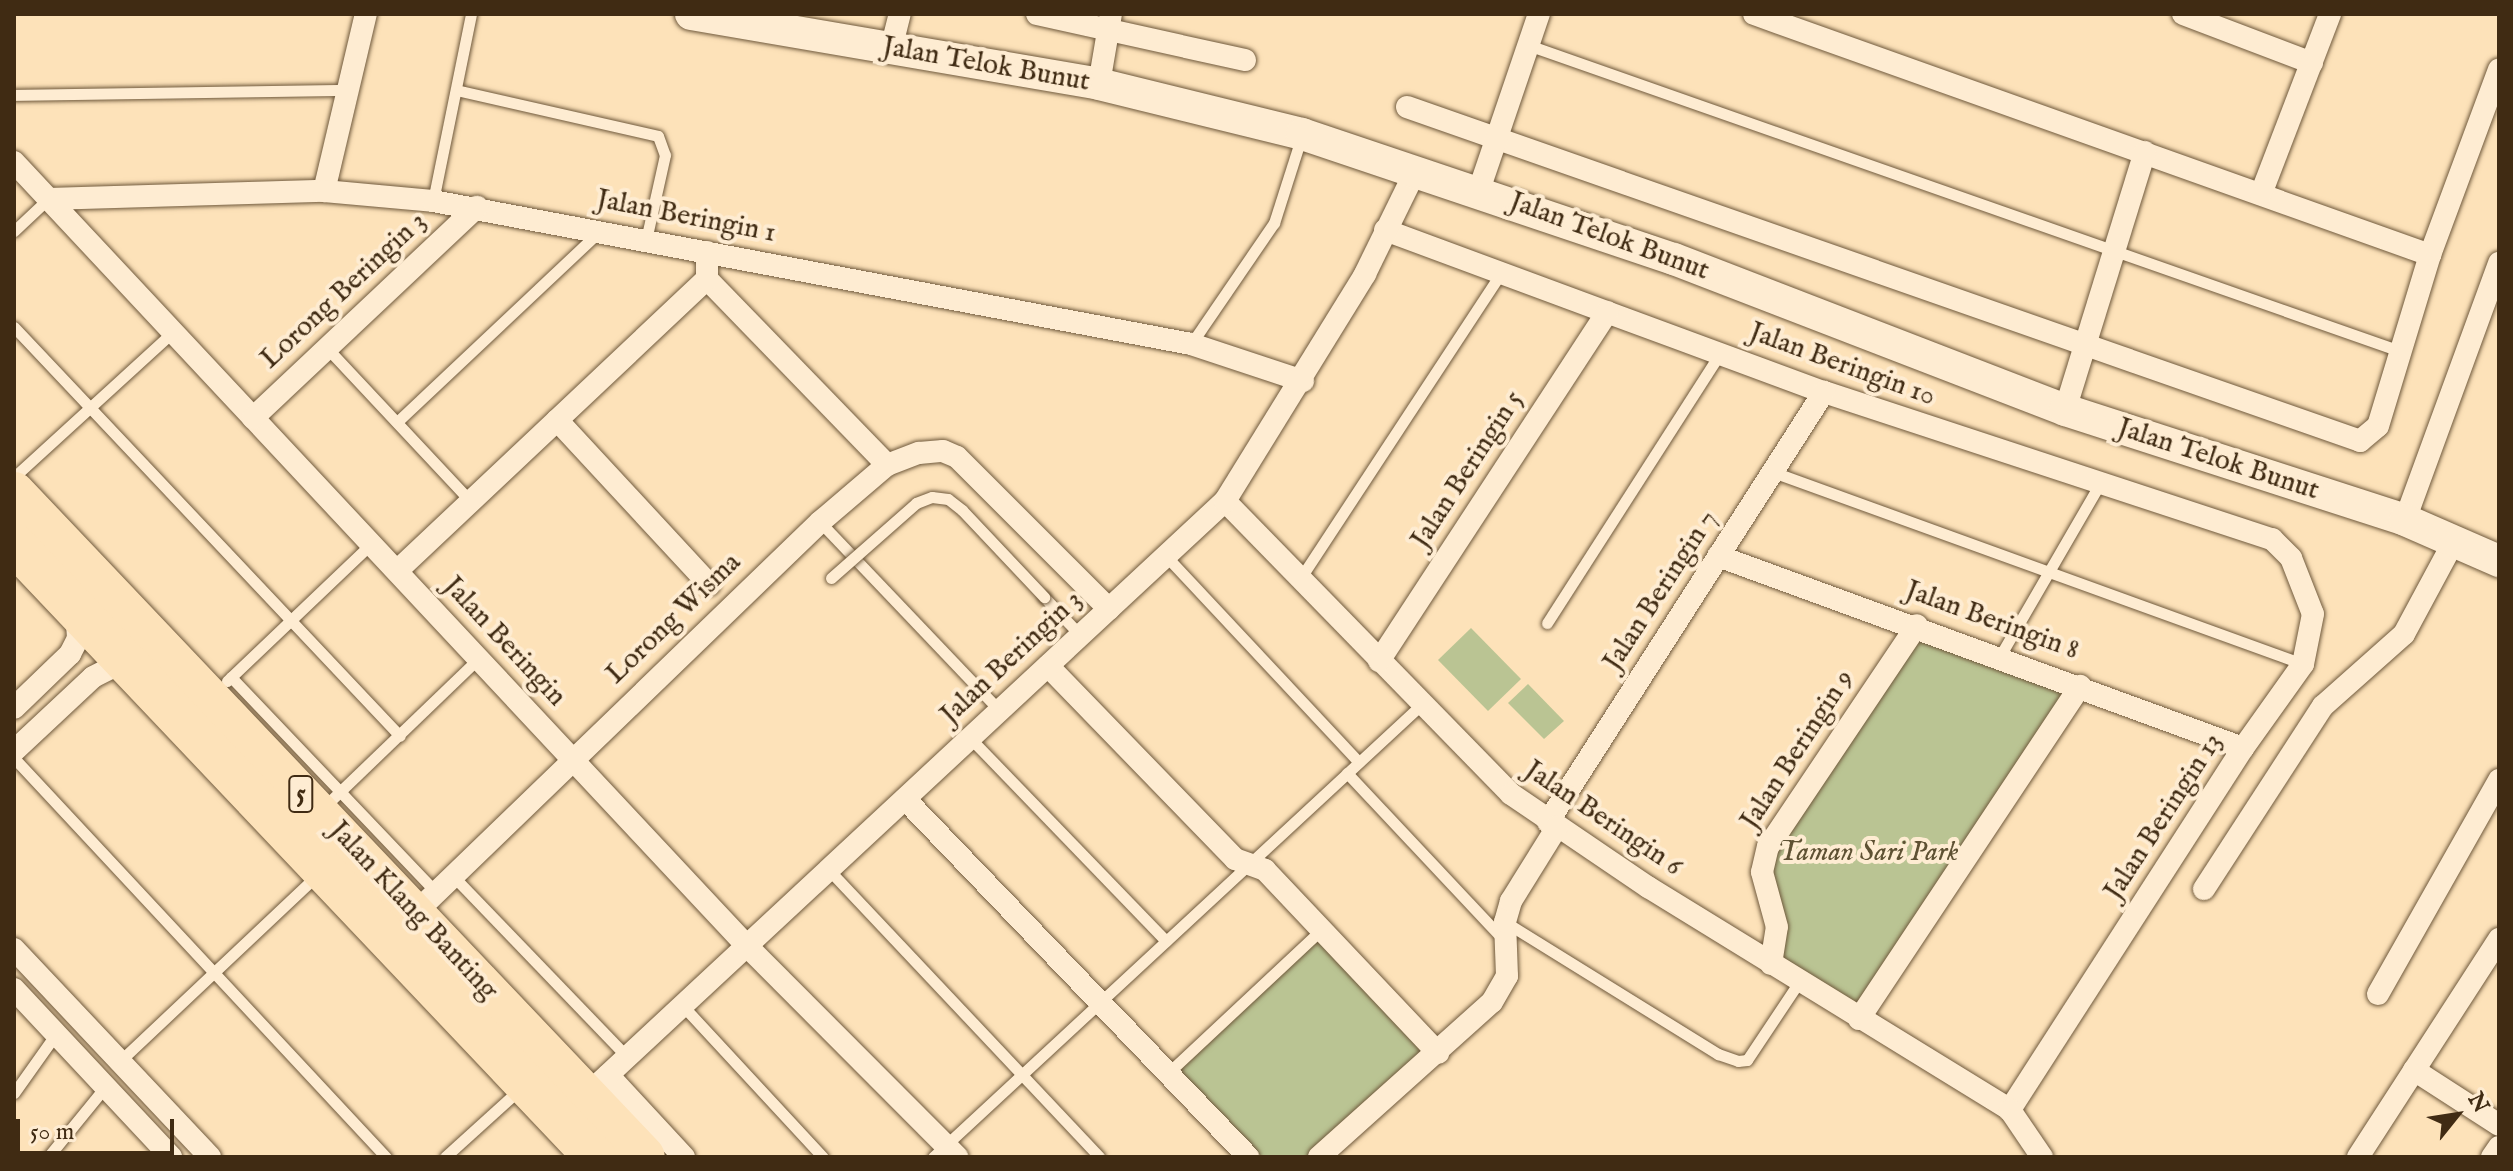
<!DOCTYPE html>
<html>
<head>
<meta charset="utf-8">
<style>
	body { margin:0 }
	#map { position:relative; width:2513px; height:1171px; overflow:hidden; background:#fde2b9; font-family:"IM FELL English",serif }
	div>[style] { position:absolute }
	.green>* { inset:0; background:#bac493 }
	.roads { filter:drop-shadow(0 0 2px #6f593c) drop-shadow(0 0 2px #6f593c) }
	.lane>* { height:11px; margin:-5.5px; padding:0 5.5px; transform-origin:5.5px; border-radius:5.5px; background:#feecd2 }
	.street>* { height:22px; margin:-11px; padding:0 11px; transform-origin:11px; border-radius:11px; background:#feecd2 }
	.secondary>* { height:32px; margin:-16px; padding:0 16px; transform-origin:16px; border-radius:16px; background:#feecd2 }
	.highway>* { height:42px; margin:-21px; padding:0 21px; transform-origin:21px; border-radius:21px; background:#fde2b9 }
	.bridges { filter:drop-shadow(0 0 2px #6f593c) drop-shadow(0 0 2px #6f593c) }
	.lane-bridge>* { height:11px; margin:-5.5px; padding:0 5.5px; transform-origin:5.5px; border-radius:5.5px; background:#feecd2 }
	span { translate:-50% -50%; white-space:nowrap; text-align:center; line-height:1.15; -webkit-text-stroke:8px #feecd2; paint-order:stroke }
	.shield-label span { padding:2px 6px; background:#feecd2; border:2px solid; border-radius:6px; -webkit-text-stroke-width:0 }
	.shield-label { font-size:26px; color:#402b13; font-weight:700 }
	.street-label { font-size:28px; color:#402b13 }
	.park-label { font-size:28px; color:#5e5133; font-style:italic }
	.frame { position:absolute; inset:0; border:16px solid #402b13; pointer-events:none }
	.north { position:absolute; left:2417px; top:1075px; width:80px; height:80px; -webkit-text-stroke:6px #feecd2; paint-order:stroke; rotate:60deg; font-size:22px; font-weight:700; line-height:32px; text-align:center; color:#402b13 }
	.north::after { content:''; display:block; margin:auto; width:28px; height:36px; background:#402b13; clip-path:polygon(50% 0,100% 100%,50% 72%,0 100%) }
	.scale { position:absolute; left:16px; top:1119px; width:158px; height:36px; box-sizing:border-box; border:4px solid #402b13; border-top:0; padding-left:10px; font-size:24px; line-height:28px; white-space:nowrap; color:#402b13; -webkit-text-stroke:6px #feecd2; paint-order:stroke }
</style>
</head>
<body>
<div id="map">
	<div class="green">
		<i style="clip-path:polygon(1471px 628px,1521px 679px,1488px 711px,1438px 660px)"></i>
		<i style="clip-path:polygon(1915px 628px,2076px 687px,1862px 1015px,1772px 959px,1769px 851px)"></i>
		<i style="clip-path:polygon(1528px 684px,1564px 721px,1544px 739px,1508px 703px)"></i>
		<i style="clip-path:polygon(1323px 928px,1438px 1053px,1319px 1157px,1248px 1157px,1168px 1073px)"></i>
	</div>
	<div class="roads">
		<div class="lane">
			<i style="left:1528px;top:45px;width:924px;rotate:19.34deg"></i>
			<i style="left:456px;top:90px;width:207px;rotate:12.8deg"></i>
			<i style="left:658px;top:136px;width:20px;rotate:70deg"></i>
			<i style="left:665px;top:155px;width:87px;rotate:102.6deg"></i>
			<i style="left:14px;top:95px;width:334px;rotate:-0.9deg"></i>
			<i style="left:433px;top:201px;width:191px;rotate:-78.5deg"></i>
			<i style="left:14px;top:231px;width:47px;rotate:-43.3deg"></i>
			<i style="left:14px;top:327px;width:562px;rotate:46.66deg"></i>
			<i style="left:1191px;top:344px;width:147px;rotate:-55.6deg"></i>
			<i style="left:1274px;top:223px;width:92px;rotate:-72.3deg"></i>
			<i style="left:327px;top:348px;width:211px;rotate:46.9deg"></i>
			<i style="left:397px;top:422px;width:279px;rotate:-43.3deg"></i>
			<i style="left:1773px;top:472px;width:564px;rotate:19.91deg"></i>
			<i style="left:14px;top:477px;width:215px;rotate:-42.4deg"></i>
			<i style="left:820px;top:522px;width:261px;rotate:46.4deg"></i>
			<i style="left:1166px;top:556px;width:282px;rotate:46.9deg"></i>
			<i style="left:1300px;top:579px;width:366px;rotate:-56.7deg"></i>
			<i style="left:1044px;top:597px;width:54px;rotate:46.5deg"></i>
			<i style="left:1547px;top:623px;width:320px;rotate:-57.3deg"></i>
			<i style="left:2000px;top:656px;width:198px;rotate:-59.9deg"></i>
			<i style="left:231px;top:677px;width:298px;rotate:46.4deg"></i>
			<i style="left:227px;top:681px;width:199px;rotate:-43.6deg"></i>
			<i style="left:970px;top:738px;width:282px;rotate:46deg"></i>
			<i style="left:14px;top:758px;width:546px;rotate:47.01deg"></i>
			<i style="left:1347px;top:773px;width:228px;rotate:46.8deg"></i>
			<i style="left:323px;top:808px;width:215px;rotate:-43.9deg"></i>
			<i style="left:829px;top:870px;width:394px;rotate:46.7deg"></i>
			<i style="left:454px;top:877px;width:250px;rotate:46.1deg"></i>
			<i style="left:1505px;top:922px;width:251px;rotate:31.8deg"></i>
			<i style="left:1718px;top:1054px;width:21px;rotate:19deg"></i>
			<i style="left:1738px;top:1061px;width:9px;rotate:-6deg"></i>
			<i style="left:1747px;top:1060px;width:94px;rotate:-56.3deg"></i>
			<i style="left:683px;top:1006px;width:206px;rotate:47.2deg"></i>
			<i style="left:120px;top:1061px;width:270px;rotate:-43.3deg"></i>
			<i style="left:1168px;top:1073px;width:212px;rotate:-43.1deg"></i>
			<i style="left:14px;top:1093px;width:72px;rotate:-54.6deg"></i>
			<i style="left:48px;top:1157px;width:90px;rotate:-50.8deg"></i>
			<i style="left:445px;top:1157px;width:100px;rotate:-42.2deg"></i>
			<i style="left:933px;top:1157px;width:665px;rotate:-42.81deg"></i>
		</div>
		<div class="street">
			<i style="left:1037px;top:14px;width:213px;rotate:12.5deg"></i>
			<i style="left:1754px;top:14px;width:718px;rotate:19.62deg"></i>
			<i style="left:2183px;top:14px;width:138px;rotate:20.8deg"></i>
			<i style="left:891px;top:49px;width:36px;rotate:-76deg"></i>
			<i style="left:1099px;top:84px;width:71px;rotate:-80.3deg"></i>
			<i style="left:1407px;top:107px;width:1010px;rotate:19.31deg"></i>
			<i style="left:2360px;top:441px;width:23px;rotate:-40deg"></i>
			<i style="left:2378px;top:426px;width:179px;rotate:-73.1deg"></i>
			<i style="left:2430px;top:255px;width:198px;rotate:-69.6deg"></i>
			<i style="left:14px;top:162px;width:1073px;rotate:46.93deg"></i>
			<i style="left:747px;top:946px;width:298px;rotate:45.1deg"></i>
			<i style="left:1479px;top:190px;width:186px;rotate:-71.2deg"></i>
			<i style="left:324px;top:191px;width:182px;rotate:-76.7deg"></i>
			<i style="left:2261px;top:194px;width:193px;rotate:-69deg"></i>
			<i style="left:48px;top:199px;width:276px;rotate:-1.7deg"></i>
			<i style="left:324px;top:191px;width:109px;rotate:5.2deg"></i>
			<i style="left:433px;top:201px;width:771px;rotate:10.68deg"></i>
			<i style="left:1191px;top:344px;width:118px;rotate:18.3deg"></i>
			<i style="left:1385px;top:230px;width:468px;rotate:20.3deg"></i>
			<i style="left:1824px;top:392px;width:472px;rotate:18.2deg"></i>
			<i style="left:2272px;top:539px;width:27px;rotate:45deg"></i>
			<i style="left:2291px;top:558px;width:60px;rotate:68.6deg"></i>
			<i style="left:2313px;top:614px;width:51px;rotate:101.3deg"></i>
			<i style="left:2303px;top:664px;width:103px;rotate:125.5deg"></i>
			<i style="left:2243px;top:748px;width:431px;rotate:122.8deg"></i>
			<i style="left:707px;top:279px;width:259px;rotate:45.9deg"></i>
			<i style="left:2065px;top:410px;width:270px;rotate:-72.8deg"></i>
			<i style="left:253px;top:418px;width:308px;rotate:-43.3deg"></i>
			<i style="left:557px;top:420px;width:224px;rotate:47.2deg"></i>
			<i style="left:1225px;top:501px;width:409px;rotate:45.7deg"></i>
			<i style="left:1511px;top:794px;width:166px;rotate:34.2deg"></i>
			<i style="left:1648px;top:887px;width:425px;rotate:31.6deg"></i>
			<i style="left:2010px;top:1110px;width:57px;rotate:55.8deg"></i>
			<i style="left:2405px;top:520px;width:274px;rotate:-69.9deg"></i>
			<i style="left:1718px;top:556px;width:559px;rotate:20.09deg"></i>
			<i style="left:397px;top:571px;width:426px;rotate:-43.3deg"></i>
			<i style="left:707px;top:279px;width:27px;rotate:-90deg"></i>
			<i style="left:1379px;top:661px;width:417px;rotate:-56.8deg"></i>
			<i style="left:1048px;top:666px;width:269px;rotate:45.9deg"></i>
			<i style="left:1235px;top:859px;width:32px;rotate:20deg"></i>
			<i style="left:1265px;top:870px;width:252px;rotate:46.6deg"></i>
			<i style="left:14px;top:708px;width:78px;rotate:-44deg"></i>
			<i style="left:70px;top:654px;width:18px;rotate:-63deg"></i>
			<i style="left:78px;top:638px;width:27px;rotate:-94deg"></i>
			<i style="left:14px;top:751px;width:108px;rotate:-43.1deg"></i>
			<i style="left:93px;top:677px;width:36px;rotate:-27deg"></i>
			<i style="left:905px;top:799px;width:496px;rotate:46.2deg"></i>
			<i style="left:1548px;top:822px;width:511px;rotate:-57.31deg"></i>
			<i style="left:2204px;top:889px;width:218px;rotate:-57deg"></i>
			<i style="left:2323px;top:706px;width:108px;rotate:-41.6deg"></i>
			<i style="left:2404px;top:634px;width:103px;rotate:-61.7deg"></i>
			<i style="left:414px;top:914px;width:564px;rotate:-43.99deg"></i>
			<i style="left:820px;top:522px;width:88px;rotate:-40.4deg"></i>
			<i style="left:887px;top:465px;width:34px;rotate:-21deg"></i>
			<i style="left:919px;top:453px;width:24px;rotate:-5deg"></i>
			<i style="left:943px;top:451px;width:15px;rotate:23deg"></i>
			<i style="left:957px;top:457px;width:215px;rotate:45deg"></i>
			<i style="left:14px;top:949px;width:286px;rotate:46.7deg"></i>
			<i style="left:1771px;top:964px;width:37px;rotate:-81deg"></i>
			<i style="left:1777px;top:927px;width:57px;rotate:-105.3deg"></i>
			<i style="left:1762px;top:872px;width:26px;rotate:-77deg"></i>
			<i style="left:1768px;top:847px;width:267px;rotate:-56.1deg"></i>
			<i style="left:14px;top:989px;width:230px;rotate:46.9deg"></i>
			<i style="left:2378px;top:994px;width:246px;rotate:-60.5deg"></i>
			<i style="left:1859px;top:1019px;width:400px;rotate:-56.4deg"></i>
			<i style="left:2414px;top:1070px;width:101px;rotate:32.9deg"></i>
			<i style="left:608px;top:1075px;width:112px;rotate:47.2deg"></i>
			<i style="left:581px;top:1100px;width:880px;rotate:-42.93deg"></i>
			<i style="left:1225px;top:501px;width:267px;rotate:-58.3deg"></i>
			<i style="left:1365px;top:274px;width:116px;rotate:-63.9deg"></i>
			<i style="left:1319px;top:1157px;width:232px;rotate:-41.9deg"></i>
			<i style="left:1492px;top:1002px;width:30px;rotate:-60deg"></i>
			<i style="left:1507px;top:976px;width:54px;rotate:-92.1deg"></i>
			<i style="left:1505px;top:922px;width:22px;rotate:-74deg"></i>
			<i style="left:1511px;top:901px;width:87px;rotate:-58.1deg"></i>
			<i style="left:2358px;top:1157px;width:260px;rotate:-57.1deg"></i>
			<i style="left:2492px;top:1157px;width:12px;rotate:-55deg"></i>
		</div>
		<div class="secondary">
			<i style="left:691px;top:14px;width:414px;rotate:9.7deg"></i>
			<i style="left:1099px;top:84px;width:209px;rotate:13.8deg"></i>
			<i style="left:1302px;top:134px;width:392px;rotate:18.6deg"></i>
			<i style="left:1674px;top:259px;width:419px;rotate:21.1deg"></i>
			<i style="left:2065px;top:410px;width:357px;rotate:17.9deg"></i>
			<i style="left:2405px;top:520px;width:103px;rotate:23.6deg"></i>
		</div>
		<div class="highway">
			<i style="left:14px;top:493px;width:915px;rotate:46.51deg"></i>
			<i style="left:14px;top:544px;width:845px;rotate:46.54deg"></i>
		</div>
	</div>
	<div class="bridges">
		<div class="lane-bridge">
			<i style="left:831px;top:578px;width:113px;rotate:-41.4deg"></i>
			<i style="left:916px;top:503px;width:17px;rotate:-21deg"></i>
			<i style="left:932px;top:497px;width:16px;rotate:7deg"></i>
			<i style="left:948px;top:499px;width:18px;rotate:38deg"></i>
			<i style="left:962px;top:510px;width:120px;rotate:46.7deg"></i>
		</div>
	</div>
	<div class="shield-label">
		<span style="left:301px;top:794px">5</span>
	</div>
	<div class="street-label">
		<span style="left:986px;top:65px;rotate:10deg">Jalan Telok Bunut</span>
		<span style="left:686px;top:217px;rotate:11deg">Jalan Beringin 1</span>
		<span style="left:1609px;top:237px;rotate:20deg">Jalan Telok Bunut</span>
		<span style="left:344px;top:291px;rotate:-43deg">Lorong Beringin 3</span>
		<span style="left:1842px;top:365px;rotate:20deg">Jalan Beringin 10</span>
		<span style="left:2218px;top:460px;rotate:18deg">Jalan Telok Bunut</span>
		<span style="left:1468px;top:470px;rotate:-57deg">Jalan Beringin 5</span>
		<span style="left:1661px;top:591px;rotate:-57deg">Jalan Beringin 7</span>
		<span style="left:674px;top:619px;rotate:-44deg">Lorong Wisma</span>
		<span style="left:1992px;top:621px;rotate:20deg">Jalan Beringin 8</span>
		<span style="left:504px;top:642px;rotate:47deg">Jalan Beringin</span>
		<span style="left:1012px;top:658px;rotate:-43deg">Jalan Beringin 3</span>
		<span style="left:1798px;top:750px;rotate:-57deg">Jalan Beringin 9</span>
		<span style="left:2164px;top:817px;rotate:-57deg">Jalan Beringin 13</span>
		<span style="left:1603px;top:819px;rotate:34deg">Jalan Beringin 6</span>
		<span style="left:413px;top:911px;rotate:47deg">Jalan Klang Banting</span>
	</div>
	<div class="park-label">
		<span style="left:1868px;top:853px">Taman Sari Park</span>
	</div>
	<div class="frame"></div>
	<div class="north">N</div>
	<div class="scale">50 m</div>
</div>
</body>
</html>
